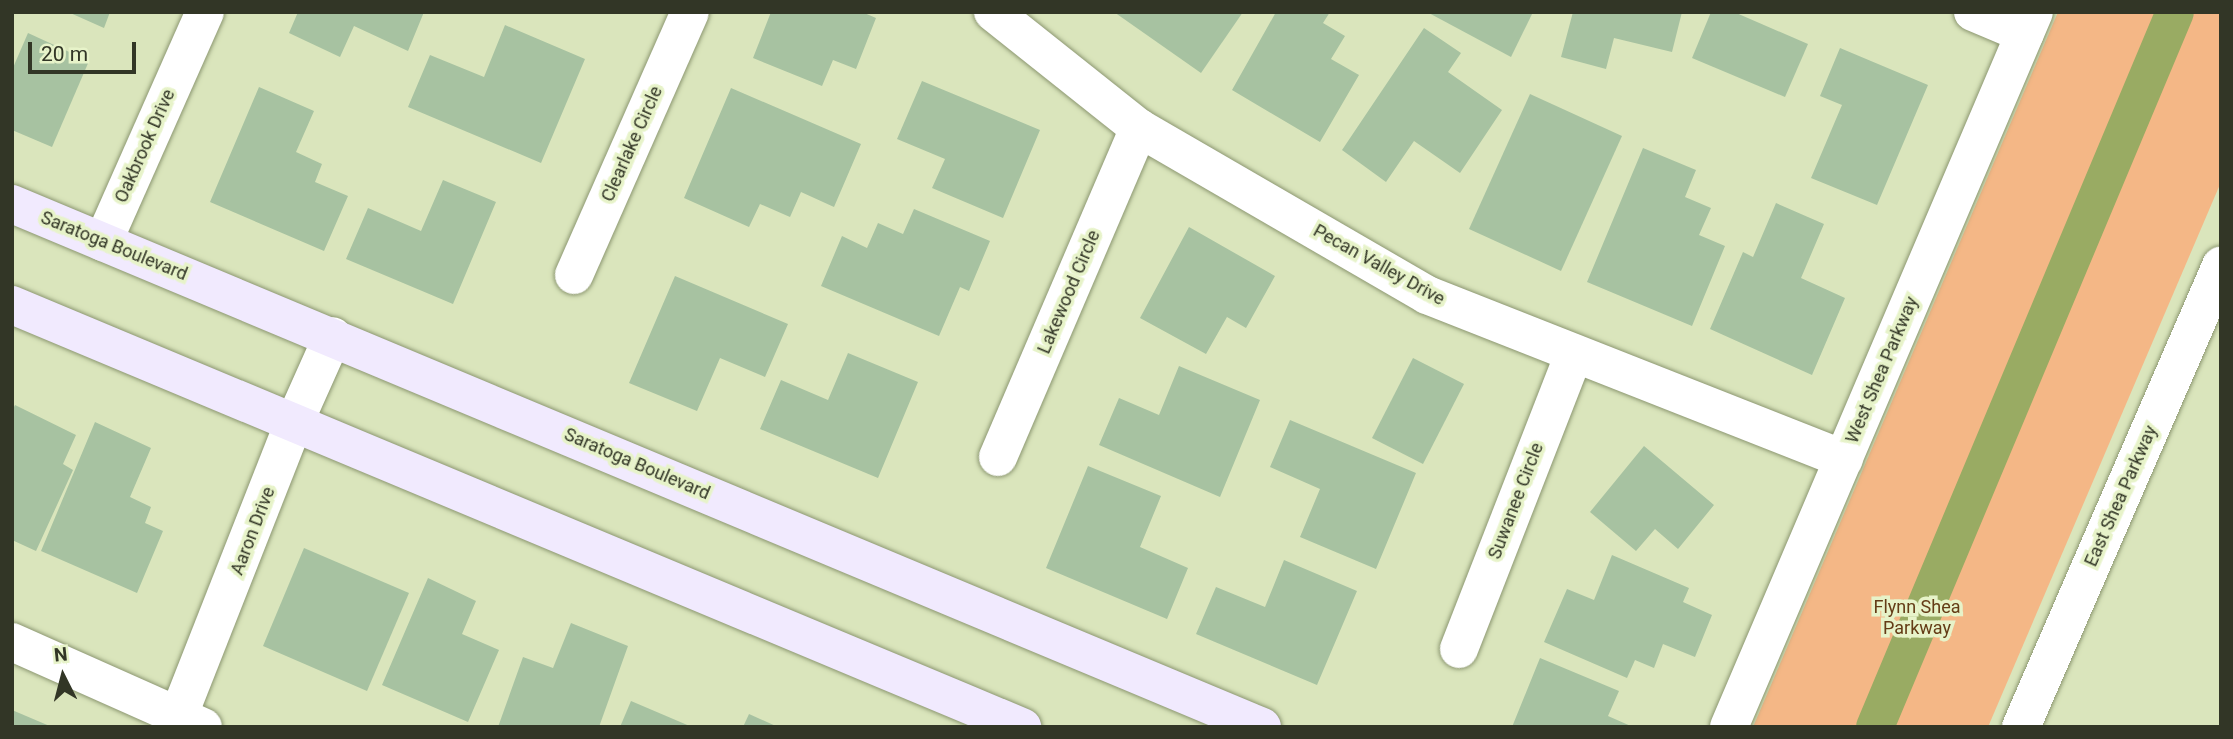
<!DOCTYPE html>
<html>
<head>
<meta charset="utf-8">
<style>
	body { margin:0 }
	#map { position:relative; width:2233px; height:739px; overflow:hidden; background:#dae5bc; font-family:Roboto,sans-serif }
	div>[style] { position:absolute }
	.green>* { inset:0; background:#f4b786 }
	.canal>* { height:38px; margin:-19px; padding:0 19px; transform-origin:19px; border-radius:19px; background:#99ab63 }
	.building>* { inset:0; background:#a7c2a1 }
	.roads { filter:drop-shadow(0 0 2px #8c9771) drop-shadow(0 0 2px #8c9771) }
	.minor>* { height:38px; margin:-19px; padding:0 19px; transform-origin:19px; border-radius:19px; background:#fff }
	.tertiary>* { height:38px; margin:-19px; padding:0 19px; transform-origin:19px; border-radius:19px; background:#fff }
	.secondary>* { height:38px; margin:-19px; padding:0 19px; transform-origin:19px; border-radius:19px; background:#f1eafe }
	span { translate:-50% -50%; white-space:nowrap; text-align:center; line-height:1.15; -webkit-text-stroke:7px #e7f3c9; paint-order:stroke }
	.street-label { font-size:18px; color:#323626 }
	.park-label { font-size:18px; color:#643c16 }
	.frame { position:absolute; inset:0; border:14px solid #323626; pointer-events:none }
	.north { position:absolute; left:28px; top:641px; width:70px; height:70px; -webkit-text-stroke:5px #e7f3c9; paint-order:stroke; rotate:354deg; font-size:19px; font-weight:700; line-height:28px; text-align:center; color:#323626 }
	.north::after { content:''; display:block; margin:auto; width:24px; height:32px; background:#323626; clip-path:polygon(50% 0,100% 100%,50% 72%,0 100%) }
	.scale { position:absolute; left:28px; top:42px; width:108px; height:32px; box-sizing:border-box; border:4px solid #323626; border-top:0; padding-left:9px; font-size:21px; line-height:24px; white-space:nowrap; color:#323626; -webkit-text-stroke:5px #e7f3c9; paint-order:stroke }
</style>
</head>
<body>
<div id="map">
	<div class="green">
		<i style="clip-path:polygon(2058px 12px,2221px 12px,2221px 182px,1988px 727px,1753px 727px)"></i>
	</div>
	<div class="canal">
		<i style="left:1875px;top:727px;width:775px;rotate:-67.24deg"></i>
	</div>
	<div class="building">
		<i style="clip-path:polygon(68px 12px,110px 12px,104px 28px)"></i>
		<i style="clip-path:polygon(298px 12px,424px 12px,408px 51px,354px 26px,340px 57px,289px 33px)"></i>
		<i style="clip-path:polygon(771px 12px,862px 12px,876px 18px,856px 69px,833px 60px,822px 86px,753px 58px)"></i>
		<i style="clip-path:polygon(1114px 12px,1243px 12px,1201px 73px)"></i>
		<i style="clip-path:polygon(1276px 12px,1330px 12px,1323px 23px,1345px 36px,1331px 59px,1359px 75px,1320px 142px,1232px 90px)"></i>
		<i style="clip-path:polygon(1427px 12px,1533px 12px,1511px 57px)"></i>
		<i style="clip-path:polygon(1573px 12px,1682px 12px,1672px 52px,1614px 38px,1606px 69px,1561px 57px)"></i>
		<i style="clip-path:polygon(1711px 12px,1734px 12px,1808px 44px,1785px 97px,1692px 58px)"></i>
		<i style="clip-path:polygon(505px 25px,585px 59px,541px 163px,408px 107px,430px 55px,484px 77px)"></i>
		<i style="clip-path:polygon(1424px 28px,1461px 53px,1448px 72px,1502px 110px,1460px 173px,1414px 141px,1386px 182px,1342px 150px)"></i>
		<i style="clip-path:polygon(28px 33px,89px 61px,52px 147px,12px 130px,12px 70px)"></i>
		<i style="clip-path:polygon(1840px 48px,1928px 85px,1877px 205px,1811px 178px,1842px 105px,1820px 96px)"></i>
		<i style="clip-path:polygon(922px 81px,1040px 130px,1003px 218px,932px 188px,945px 159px,897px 139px)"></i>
		<i style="clip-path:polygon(259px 87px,314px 111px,296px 152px,322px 164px,315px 182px,348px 196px,324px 251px,210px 202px)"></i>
		<i style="clip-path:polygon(731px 88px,861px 144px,834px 207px,801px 192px,790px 217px,760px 204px,749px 227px,684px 198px)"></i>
		<i style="clip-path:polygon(1530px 94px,1622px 136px,1561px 271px,1469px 229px)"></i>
		<i style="clip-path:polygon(1643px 148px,1696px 170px,1685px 197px,1711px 208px,1699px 235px,1725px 246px,1692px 326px,1587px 282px)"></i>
		<i style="clip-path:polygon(443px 180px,496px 202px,453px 304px,346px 259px,368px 208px,421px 231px)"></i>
		<i style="clip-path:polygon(1776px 203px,1824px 224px,1801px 278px,1845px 298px,1812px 375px,1710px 329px,1743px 252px,1753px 257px)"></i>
		<i style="clip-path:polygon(914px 209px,990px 241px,969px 291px,960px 287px,939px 336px,821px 286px,842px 236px,867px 248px,878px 223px,903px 234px)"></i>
		<i style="clip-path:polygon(1189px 227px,1275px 276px,1246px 328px,1227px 317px,1206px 354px,1140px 318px)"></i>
		<i style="clip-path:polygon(675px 276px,788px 324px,765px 377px,720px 358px,697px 411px,629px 383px)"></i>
		<i style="clip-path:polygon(848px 353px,918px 382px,878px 478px,760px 429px,781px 380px,828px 400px)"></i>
		<i style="clip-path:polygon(1413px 358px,1464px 384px,1423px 464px,1372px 438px)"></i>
		<i style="clip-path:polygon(1179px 366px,1260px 400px,1220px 497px,1099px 445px,1119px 398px,1159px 415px)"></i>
		<i style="clip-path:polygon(15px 405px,76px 435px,63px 464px,73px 470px,36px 551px,12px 540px,12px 411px)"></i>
		<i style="clip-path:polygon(1290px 420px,1416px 473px,1376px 569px,1300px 537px,1320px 489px,1270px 467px)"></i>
		<i style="clip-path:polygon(95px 422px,151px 448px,130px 497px,151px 507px,145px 523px,163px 531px,137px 593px,41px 551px)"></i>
		<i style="clip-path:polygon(1644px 446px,1714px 505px,1678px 549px,1655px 529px,1636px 551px,1590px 512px)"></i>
		<i style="clip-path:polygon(1088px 466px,1161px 496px,1140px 547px,1188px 568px,1167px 619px,1046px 568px)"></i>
		<i style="clip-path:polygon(304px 548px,409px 593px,367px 691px,263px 646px)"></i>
		<i style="clip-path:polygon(1612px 555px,1689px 588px,1683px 602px,1712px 615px,1695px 657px,1663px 644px,1654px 668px,1635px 660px,1627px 678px,1544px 642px,1567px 589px,1594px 600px)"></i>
		<i style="clip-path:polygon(1284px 560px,1357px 591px,1317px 685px,1196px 634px,1216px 587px,1265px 607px)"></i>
		<i style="clip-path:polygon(428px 578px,476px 601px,462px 634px,499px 650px,468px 722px,382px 685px)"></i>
		<i style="clip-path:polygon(571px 623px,628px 646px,599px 727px,498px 727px,523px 657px,553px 668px)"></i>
		<i style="clip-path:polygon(1540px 658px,1619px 691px,1608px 716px,1633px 727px,1512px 727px)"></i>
		<i style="clip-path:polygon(631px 701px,692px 727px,620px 727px)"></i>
		<i style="clip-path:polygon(12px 710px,52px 727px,12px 727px)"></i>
		<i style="clip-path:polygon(749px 714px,778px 727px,743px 727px)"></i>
	</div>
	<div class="roads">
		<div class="minor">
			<i style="left:993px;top:12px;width:186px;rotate:38.5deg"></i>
			<i style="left:1139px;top:128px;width:333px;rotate:30.1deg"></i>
			<i style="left:1427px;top:295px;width:448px;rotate:21.5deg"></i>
			<i style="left:1973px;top:12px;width:56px;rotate:22.9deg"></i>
			<i style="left:103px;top:242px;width:252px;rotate:-66.1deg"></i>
			<i style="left:574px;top:275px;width:287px;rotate:-66.2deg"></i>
			<i style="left:998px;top:457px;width:358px;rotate:-66.8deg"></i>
			<i style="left:12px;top:642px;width:209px;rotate:24deg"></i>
			<i style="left:1459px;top:649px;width:317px;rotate:-68.7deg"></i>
		</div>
		<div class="tertiary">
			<i style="left:174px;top:727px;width:327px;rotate:-68.5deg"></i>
			<i style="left:294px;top:423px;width:95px;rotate:-65.9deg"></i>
			<i style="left:1729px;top:727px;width:777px;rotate:-66.9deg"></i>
			<i style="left:2021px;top:727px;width:503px;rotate:-66.55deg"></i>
		</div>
		<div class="secondary">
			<i style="left:12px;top:204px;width:1355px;rotate:22.7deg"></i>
			<i style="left:12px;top:305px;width:1095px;rotate:22.68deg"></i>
		</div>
	</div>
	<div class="street-label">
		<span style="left:632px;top:144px;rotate:-66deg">Clearlake Circle</span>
		<span style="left:145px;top:146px;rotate:-66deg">Oakbrook Drive</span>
		<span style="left:114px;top:246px;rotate:22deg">Saratoga Boulevard</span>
		<span style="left:1379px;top:265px;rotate:29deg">Pecan Valley Drive</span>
		<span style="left:1069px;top:292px;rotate:-67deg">Lakewood Circle</span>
		<span style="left:1882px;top:370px;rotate:-67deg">West Shea Parkway</span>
		<span style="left:637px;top:464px;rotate:23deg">Saratoga Boulevard</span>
		<span style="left:2121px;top:496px;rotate:-66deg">East Shea Parkway</span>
		<span style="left:1516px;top:501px;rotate:-69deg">Suwanee Circle</span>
		<span style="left:253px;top:531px;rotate:-69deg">Aaron Drive</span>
	</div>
	<div class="park-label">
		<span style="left:1917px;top:618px">Flynn Shea<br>Parkway</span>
	</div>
	<div class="frame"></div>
	<div class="north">N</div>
	<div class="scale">20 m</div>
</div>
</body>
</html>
